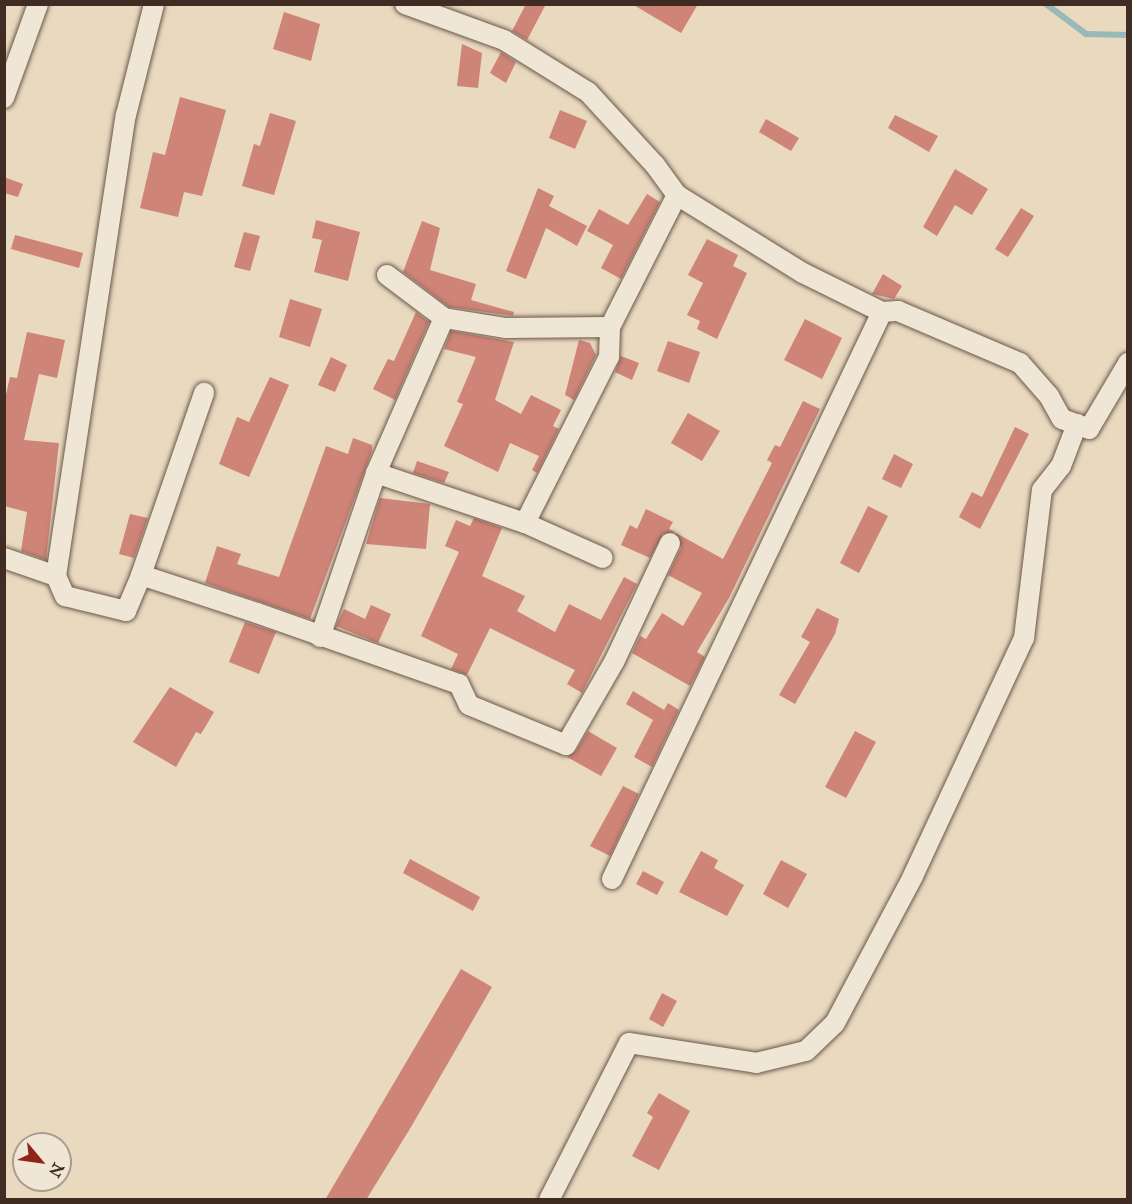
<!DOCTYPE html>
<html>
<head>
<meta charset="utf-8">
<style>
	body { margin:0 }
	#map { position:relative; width:1132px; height:1204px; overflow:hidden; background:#e8d9bf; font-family:"IM FELL Great Primer",serif }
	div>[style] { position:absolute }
	.stream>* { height:6px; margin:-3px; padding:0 3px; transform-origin:3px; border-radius:3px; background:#98b9b8 }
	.building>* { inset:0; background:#ce8477 }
	.roads { filter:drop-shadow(0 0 2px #6b574a) drop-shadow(0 0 2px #6b574a) }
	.street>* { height:20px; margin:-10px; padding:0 10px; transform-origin:10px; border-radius:10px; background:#f0e6d5 }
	span { translate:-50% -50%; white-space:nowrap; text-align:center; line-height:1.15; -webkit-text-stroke:4.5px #f0e6d5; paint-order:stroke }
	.frame { position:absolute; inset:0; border:6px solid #412c23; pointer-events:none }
	.north { position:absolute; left:12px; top:1132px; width:60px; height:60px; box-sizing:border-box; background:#f0e6d5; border:2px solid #aa9c8e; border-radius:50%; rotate:119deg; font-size:16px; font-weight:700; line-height:24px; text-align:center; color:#412c23 }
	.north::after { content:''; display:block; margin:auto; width:21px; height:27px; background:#8f2418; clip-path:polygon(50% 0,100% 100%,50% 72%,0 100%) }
</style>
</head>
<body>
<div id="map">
	<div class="stream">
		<i style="left:1046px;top:4px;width:50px;rotate:36.9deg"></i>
		<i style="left:1086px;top:34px;width:42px;rotate:1.4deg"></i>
	</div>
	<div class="building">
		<i style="clip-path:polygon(526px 4px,546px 4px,527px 40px,512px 31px)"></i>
		<i style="clip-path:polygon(632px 4px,698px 4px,681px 33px)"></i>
		<i style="clip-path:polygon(284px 12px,320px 24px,311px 61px,273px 49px)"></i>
		<i style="clip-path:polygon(462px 44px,482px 53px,478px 88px,457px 86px)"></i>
		<i style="clip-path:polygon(501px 52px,516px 62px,506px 83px,490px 73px)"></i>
		<i style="clip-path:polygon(180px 97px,226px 110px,202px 196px,184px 192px,178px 217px,140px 208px,153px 152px,165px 155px)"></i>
		<i style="clip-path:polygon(560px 110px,587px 121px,575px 149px,549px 138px)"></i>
		<i style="clip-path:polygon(270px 113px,296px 121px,274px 195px,242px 186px,254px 144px,260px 146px)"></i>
		<i style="clip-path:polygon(895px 115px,938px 136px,929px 152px,888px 128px)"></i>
		<i style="clip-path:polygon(766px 119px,799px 138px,791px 151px,759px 132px)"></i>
		<i style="clip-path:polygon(955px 169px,988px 189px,972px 215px,955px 205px,937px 236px,923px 227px)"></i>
		<i style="clip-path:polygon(4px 177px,23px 184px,18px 197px,4px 193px)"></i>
		<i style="clip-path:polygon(538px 188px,554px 196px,549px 206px,587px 226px,577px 246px,546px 228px,526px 279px,506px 271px)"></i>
		<i style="clip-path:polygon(647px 194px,660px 202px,621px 279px,601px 268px,613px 245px,587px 231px,599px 209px,628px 225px)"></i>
		<i style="clip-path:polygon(1021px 208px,1034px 216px,1008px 257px,995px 249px)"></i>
		<i style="clip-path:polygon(316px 220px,360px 232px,348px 281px,314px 272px,322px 240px,312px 238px)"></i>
		<i style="clip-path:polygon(422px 221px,440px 228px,430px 270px,476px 284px,471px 300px,514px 312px,513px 316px,449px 307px,403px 272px)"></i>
		<i style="clip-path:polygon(244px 232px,260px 236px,250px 271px,234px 267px)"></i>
		<i style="clip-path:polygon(15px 235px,83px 253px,79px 268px,11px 249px)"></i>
		<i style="clip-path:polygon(707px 239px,738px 255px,733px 266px,747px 273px,717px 339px,697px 329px,700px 321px,687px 315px,703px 283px,688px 275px)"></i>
		<i style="clip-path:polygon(883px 274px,902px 286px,894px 299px,872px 294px)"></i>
		<i style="clip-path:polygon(290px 299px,322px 309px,310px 347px,279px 337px)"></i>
		<i style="clip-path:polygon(416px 312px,429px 322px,395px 400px,373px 389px,388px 359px,394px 361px)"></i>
		<i style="clip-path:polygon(805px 319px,842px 338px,822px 379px,784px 360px)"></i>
		<i style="clip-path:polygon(451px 331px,514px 342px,495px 400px,521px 414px,531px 395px,561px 410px,553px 426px,559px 429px,537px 473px,532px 470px,539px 456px,510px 443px,498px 472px,444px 446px,463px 404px,457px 402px,476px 357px,444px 349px)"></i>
		<i style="clip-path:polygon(27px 332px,65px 340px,57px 378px,39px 374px,24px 440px,59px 443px,46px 560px,21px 551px,27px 512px,4px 506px,4px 403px,10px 377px,17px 378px)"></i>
		<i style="clip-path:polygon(579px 340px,590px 343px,596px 355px,574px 400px,565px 395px)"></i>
		<i style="clip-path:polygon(668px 341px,700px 352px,689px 383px,657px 371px)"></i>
		<i style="clip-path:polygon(621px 356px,639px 363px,632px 380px,615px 372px)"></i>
		<i style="clip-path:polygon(331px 357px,347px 365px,335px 392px,318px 385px)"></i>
		<i style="clip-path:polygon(270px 377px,289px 385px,249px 477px,219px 464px,237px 417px,249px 422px)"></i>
		<i style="clip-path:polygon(803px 401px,820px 409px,729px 598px,697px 652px,705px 657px,690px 686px,632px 653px,640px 636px,646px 639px,662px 613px,683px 626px,702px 593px,668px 575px,681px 548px,676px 533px,723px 559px,772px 463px,767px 460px,775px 445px,780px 447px)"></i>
		<i style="clip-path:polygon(688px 413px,720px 431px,702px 461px,671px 443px)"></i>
		<i style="clip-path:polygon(1015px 427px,1029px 434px,980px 529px,959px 517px,972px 492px,982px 497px)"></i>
		<i style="clip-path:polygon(353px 438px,372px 445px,372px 451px,310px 619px,205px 583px,217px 546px,241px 554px,237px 564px,279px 577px,326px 446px,348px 454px)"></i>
		<i style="clip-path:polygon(894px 454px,913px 464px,901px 488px,882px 479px)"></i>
		<i style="clip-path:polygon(417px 461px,449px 472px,444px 483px,413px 473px)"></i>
		<i style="clip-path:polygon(380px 498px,430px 504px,426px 549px,366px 544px)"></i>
		<i style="clip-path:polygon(868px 506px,888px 516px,859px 573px,840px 563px)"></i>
		<i style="clip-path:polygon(646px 509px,673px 522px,669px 529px,675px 532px,663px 534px,650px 558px,621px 545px,630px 525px,637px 529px)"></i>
		<i style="clip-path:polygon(130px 514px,148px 518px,134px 558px,119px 554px)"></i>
		<i style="clip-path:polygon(474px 518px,502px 528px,482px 576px,525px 596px,517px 611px,555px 632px,569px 604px,601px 620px,624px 577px,637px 584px,582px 693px,567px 684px,575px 670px,490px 628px,467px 675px,451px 669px,458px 654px,421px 636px,459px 552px,445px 546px,456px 520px,470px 526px)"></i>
		<i style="clip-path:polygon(371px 605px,391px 614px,378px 643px,336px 626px,344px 609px,365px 619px)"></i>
		<i style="clip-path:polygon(817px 608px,839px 619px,835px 634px,795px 704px,779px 695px,810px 642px,801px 637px)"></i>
		<i style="clip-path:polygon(245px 622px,276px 632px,259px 674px,229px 662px)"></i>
		<i style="clip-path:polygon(170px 687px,214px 712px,201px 734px,196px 732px,176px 767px,133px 742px)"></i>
		<i style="clip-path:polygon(633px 691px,664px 710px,668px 703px,679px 710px,652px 767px,634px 757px,653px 720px,626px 704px)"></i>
		<i style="clip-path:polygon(588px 731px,617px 748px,601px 776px,567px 757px,576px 751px)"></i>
		<i style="clip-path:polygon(855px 731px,876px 742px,846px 798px,825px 787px)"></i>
		<i style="clip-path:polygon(623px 786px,639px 794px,610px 856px,590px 846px)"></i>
		<i style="clip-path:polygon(701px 851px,718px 860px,714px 868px,744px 885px,727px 916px,679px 892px)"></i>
		<i style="clip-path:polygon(410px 859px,480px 897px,473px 911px,403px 873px)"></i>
		<i style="clip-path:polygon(781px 860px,807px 874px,788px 908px,763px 894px)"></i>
		<i style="clip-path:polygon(643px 871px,664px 882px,657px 895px,636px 884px)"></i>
		<i style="clip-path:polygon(461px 969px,492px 987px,411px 1127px,366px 1200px,325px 1200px)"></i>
		<i style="clip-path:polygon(662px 993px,677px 1001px,663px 1027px,649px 1019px)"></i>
		<i style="clip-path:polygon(659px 1093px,690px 1111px,659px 1170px,632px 1156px,653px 1117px,647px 1113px)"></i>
	</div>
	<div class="roads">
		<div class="street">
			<i style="left:405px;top:4px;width:105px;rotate:20deg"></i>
			<i style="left:504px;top:40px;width:99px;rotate:31.8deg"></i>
			<i style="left:588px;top:92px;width:99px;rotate:47.5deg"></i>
			<i style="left:655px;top:165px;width:37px;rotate:54deg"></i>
			<i style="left:677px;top:195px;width:148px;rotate:31.8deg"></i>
			<i style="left:803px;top:273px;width:88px;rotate:26.3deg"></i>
			<i style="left:882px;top:312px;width:16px;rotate:-4deg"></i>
			<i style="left:898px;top:311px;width:133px;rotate:23.1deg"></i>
			<i style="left:1020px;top:363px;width:44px;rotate:48.7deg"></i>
			<i style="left:1049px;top:396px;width:26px;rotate:61deg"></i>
			<i style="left:1062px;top:419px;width:29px;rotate:20deg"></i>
			<i style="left:1089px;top:429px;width:77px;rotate:-59.4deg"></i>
			<i style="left:4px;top:98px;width:100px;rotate:-70.1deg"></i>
			<i style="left:387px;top:275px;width:71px;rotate:37deg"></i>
			<i style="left:444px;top:318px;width:63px;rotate:9.2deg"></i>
			<i style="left:506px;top:328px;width:104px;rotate:-0.6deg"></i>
			<i style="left:376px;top:473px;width:157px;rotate:18.6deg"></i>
			<i style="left:525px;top:523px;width:85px;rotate:24.2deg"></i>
			<i style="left:525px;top:523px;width:186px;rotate:-63.2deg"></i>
			<i style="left:609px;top:357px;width:30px;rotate:-88deg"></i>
			<i style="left:610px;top:327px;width:148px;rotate:-63.1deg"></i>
			<i style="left:4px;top:558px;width:55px;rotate:19.1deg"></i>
			<i style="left:56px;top:576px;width:22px;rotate:66deg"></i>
			<i style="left:65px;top:596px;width:63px;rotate:13.8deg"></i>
			<i style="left:126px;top:611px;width:39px;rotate:-67deg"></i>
			<i style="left:141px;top:575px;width:122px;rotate:18.1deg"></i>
			<i style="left:257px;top:613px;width:214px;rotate:19.4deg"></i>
			<i style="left:459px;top:684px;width:23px;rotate:65deg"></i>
			<i style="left:469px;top:705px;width:105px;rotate:22.4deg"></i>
			<i style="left:566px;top:745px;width:98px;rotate:-60deg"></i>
			<i style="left:615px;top:660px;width:129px;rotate:-64.8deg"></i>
			<i style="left:141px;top:575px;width:193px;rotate:-70.9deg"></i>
			<i style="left:56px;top:576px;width:466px;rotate:-81.4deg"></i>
			<i style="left:126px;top:115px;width:114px;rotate:-75.8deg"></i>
			<i style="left:320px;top:637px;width:173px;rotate:-71.1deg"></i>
			<i style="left:376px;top:473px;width:169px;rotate:-66.3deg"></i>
			<i style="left:612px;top:879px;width:628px;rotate:-64.54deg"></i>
			<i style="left:549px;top:1200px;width:176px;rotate:-63deg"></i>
			<i style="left:629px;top:1043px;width:129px;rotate:8.9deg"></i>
			<i style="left:756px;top:1063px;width:51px;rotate:-13.5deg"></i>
			<i style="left:806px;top:1051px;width:40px;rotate:-44deg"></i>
			<i style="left:835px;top:1023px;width:166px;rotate:-62deg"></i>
			<i style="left:913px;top:876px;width:263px;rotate:-65deg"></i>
			<i style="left:1024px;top:638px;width:149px;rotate:-83.1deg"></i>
			<i style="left:1042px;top:490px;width:31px;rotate:-52deg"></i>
			<i style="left:1061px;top:466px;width:45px;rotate:-69.1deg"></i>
		</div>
	</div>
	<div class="frame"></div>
	<div class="north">N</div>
</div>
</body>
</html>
